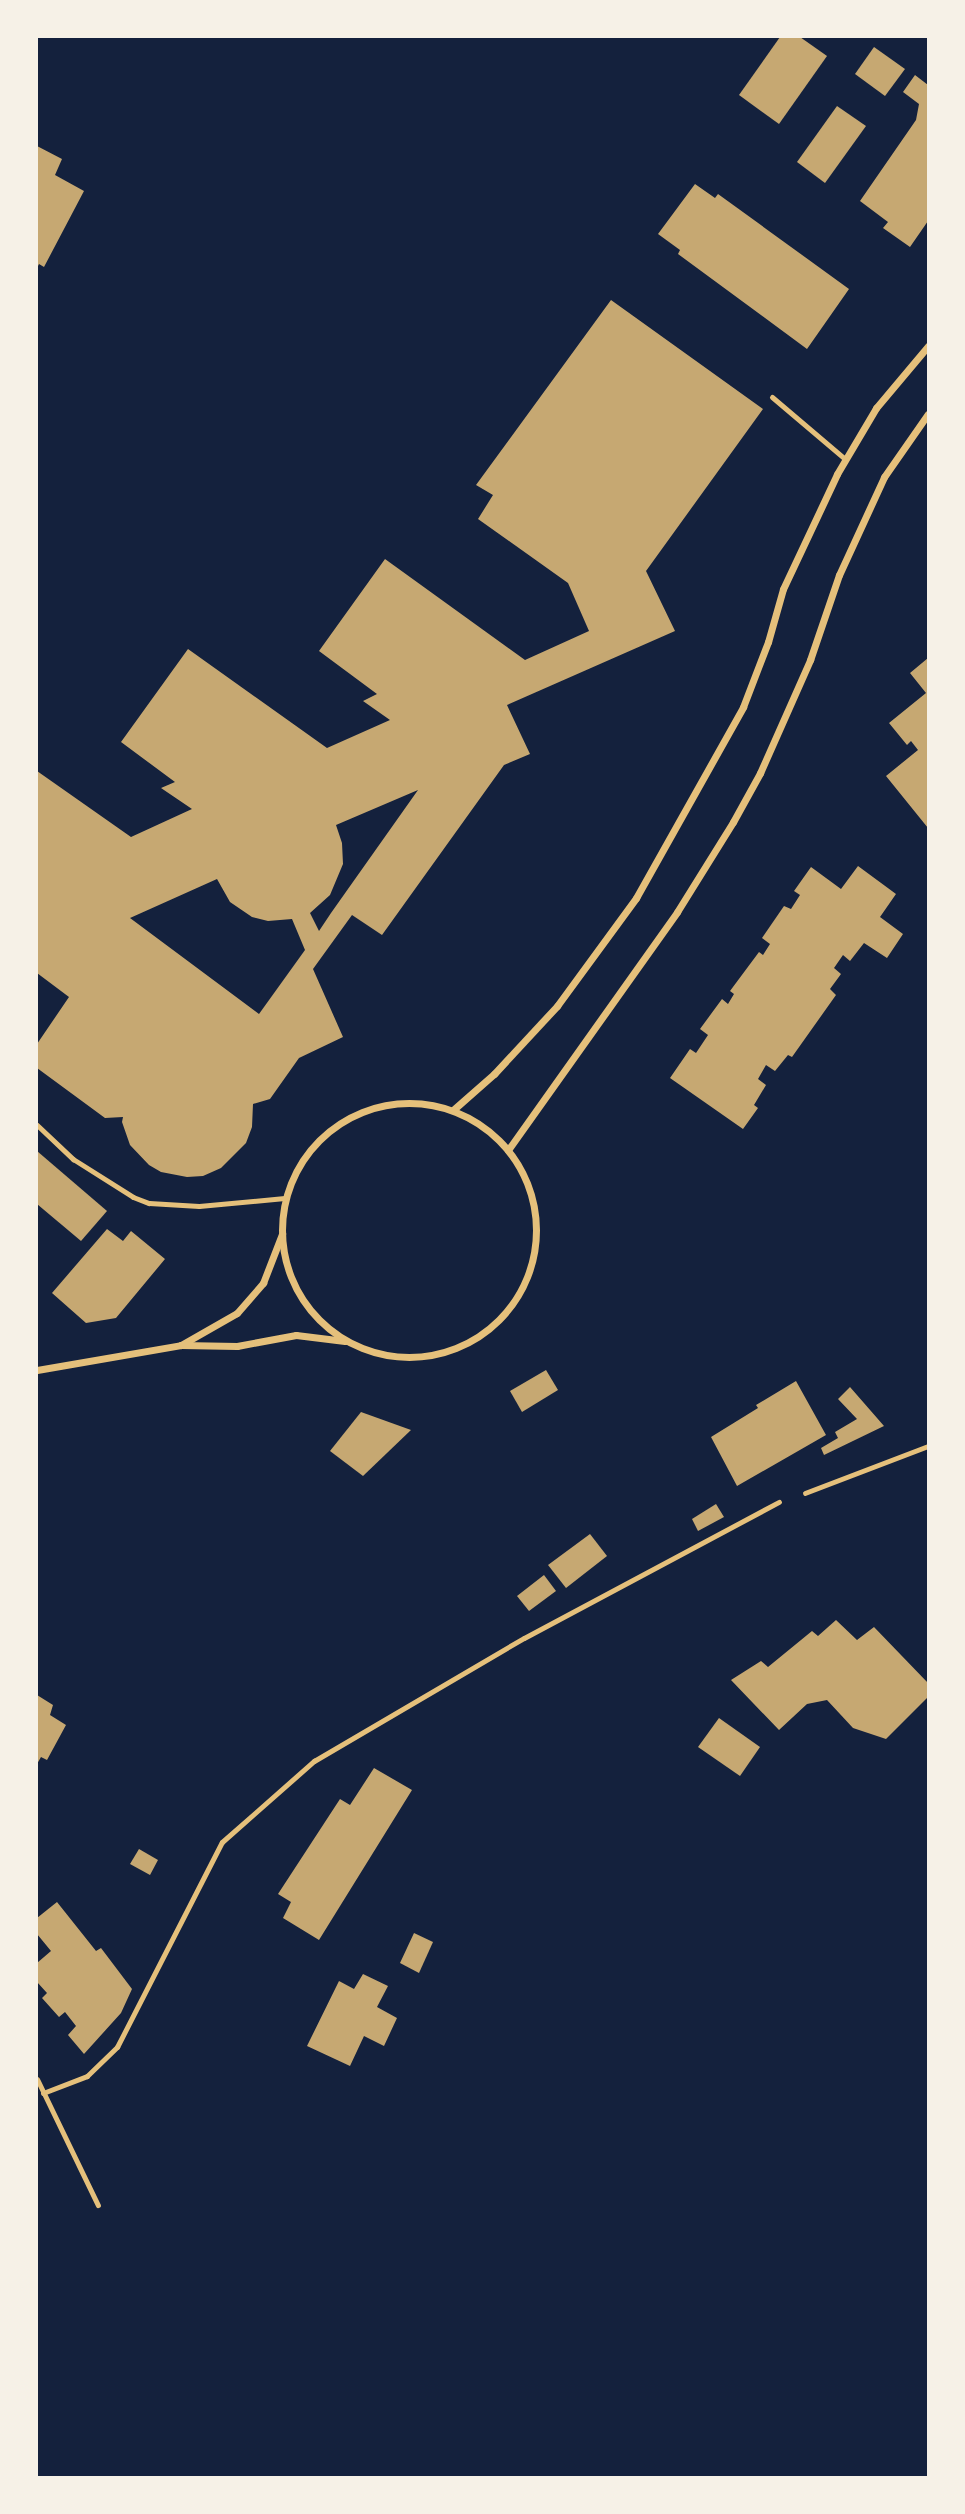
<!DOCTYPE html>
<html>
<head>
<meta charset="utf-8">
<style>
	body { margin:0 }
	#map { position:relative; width:965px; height:2514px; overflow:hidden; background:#14213d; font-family:Spectral,serif }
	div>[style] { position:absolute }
	.building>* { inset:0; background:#c6a872 }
	.path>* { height:4.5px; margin:-2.25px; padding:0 2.25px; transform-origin:2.25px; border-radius:2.25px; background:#e5c07b }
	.service>* { height:5px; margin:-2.5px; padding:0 2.5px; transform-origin:2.5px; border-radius:2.5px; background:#e5c07b }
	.minor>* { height:7px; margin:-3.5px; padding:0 3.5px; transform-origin:3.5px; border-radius:3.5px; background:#e5c07b }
	.minor>.ring { margin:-3.5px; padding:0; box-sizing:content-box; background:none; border:7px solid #e5c07b; border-radius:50% }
	span { translate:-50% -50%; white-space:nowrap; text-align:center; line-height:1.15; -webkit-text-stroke:5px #f6f1e7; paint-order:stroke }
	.frame { position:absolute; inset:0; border:38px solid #f6f1e7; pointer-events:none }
</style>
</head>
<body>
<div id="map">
	<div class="building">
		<i style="clip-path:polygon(780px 37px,800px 37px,827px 56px,779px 124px,739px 95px)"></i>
		<i style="clip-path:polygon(874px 47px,905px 69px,885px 96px,855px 74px)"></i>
		<i style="clip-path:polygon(915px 75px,928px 85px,928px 221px,910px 247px,883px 228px,888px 222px,860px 201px,916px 120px,919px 104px,903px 92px)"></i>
		<i style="clip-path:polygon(837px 106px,866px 126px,825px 183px,797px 162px)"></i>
		<i style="clip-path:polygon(37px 146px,62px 159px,55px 175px,84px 191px,44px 267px,39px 264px,37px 268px)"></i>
		<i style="clip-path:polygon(695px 184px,715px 198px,718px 194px,849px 289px,807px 349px,678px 254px,680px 250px,658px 234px)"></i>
		<i style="clip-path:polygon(evenodd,611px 300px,763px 409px,646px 571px,675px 631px,507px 705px,530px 754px,504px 765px,382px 935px,352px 915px,313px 969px,343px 1037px,299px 1058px,270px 1099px,253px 1104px,252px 1127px,246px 1143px,221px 1168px,203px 1176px,187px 1177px,161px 1172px,149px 1165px,130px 1145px,122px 1122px,123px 1117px,105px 1118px,37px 1068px,37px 1044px,69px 997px,37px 973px,37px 771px,131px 837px,192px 809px,161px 788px,175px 782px,121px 742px,188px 649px,327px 748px,390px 720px,363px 701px,377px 694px,319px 651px,385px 559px,525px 660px,589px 631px,568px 583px,478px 519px,493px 495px,476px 485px,611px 300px,418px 790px,331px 913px,319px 931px,310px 913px,330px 895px,343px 864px,342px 843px,336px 825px,418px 790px,611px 300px,217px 879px,230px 902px,252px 917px,268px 921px,292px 919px,305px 950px,259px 1014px,130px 918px,217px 879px)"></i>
		<i style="clip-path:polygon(928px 658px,928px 828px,886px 776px,918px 750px,911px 741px,907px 745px,889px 723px,926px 693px,910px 673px)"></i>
		<i style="clip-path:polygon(858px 866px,896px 894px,880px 917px,903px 934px,887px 958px,864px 943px,850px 961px,843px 955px,834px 968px,841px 974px,830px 989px,836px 995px,792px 1057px,788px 1055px,775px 1071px,766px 1065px,758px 1079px,766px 1085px,754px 1105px,758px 1108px,743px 1129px,670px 1078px,690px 1049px,696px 1053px,708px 1035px,700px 1029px,722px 999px,728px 1004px,734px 994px,730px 991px,759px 952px,763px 955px,770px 944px,762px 938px,784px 906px,791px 909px,800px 895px,794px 891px,811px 867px,841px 889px)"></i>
		<i style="clip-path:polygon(37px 1151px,107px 1211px,81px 1241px,37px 1204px)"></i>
		<i style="clip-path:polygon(107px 1229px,123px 1241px,131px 1231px,165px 1259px,116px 1318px,86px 1323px,52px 1293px)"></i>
		<i style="clip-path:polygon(546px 1370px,558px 1390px,522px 1412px,510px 1391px)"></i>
		<i style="clip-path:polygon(796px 1381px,826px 1435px,737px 1486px,711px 1437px,758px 1408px,756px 1405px)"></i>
		<i style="clip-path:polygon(850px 1387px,884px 1426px,824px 1455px,821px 1448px,838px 1438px,835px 1432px,857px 1419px,838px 1399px)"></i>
		<i style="clip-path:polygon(361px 1412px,411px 1430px,363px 1476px,330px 1451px)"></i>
		<i style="clip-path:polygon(716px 1504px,724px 1517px,698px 1531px,692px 1519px)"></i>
		<i style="clip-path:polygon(590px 1534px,607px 1556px,566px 1588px,548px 1565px)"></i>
		<i style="clip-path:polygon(544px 1575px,556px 1591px,529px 1611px,517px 1596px)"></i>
		<i style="clip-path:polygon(836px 1620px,857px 1640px,874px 1627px,928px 1683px,928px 1697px,886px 1739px,853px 1728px,827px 1700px,807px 1704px,779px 1730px,731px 1680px,761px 1661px,768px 1667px,812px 1631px,818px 1636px)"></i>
		<i style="clip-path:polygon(37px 1695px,53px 1705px,50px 1715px,66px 1725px,47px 1760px,41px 1757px,37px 1764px)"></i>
		<i style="clip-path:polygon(719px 1718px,760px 1747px,740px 1776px,698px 1747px)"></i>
		<i style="clip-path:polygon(374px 1768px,412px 1790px,319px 1940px,283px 1918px,291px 1902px,278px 1894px,340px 1799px,350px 1805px)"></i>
		<i style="clip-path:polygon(139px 1849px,158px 1860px,150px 1875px,130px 1864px)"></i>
		<i style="clip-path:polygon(57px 1902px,96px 1951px,101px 1948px,132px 1989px,121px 2013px,84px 2054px,68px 2035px,76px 2026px,65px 2012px,59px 2017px,42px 1998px,47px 1993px,37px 1982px,37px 1963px,51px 1951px,37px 1934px,37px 1918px)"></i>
		<i style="clip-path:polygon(414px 1933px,433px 1942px,419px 1973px,400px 1963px)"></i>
		<i style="clip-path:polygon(363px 1974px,388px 1986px,377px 2007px,397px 2018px,384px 2046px,364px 2036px,350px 2066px,307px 2046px,339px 1981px,354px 1989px)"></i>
	</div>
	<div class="path">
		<i style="left:805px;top:1493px;width:132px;rotate:-20.9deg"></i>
	</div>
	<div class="service">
		<i style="left:772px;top:397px;width:96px;rotate:40.3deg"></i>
		<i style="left:37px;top:1125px;width:50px;rotate:43.4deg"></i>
		<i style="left:73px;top:1159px;width:71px;rotate:32.3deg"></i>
		<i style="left:133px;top:1197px;width:17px;rotate:21deg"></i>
		<i style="left:149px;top:1203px;width:50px;rotate:3.4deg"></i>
		<i style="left:199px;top:1206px;width:86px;rotate:-5.3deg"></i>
		<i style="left:37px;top:2079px;width:140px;rotate:64.2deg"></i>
		<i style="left:43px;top:2093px;width:47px;rotate:-21.1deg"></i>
		<i style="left:87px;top:2076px;width:42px;rotate:-44deg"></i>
		<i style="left:117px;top:2047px;width:230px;rotate:-62.9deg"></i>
		<i style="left:222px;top:1842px;width:123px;rotate:-41.4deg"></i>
		<i style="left:314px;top:1761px;width:243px;rotate:-30.4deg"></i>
		<i style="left:524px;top:1638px;width:289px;rotate:-28.1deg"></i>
	</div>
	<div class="minor">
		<i class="ring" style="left:282px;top:1103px;width:247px;height:247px"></i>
		<i style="left:453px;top:1110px;width:55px;rotate:-41.3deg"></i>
		<i style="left:494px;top:1074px;width:93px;rotate:-47.2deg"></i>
		<i style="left:557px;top:1006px;width:134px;rotate:-53.8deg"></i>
		<i style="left:636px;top:898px;width:219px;rotate:-60.7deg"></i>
		<i style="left:743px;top:707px;width:70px;rotate:-69deg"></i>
		<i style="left:768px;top:642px;width:55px;rotate:-74.2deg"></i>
		<i style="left:783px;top:589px;width:127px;rotate:-64.8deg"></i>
		<i style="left:837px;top:474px;width:77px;rotate:-59.4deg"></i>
		<i style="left:876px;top:408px;width:81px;rotate:-50deg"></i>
		<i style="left:508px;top:1150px;width:292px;rotate:-54.6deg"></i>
		<i style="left:677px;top:912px;width:106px;rotate:-58.1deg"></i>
		<i style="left:733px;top:822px;width:56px;rotate:-61.1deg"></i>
		<i style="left:760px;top:773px;width:124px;rotate:-66.1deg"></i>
		<i style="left:810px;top:660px;width:90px;rotate:-71.2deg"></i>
		<i style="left:839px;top:575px;width:108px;rotate:-65.3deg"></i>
		<i style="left:884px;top:477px;width:77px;rotate:-55.1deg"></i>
		<i style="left:181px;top:1345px;width:64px;rotate:-29.7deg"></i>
		<i style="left:237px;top:1313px;width:40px;rotate:-49deg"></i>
		<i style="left:263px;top:1283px;width:53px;rotate:-68.8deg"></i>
		<i style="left:37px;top:1370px;width:146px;rotate:-9.8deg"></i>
		<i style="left:181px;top:1345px;width:56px;rotate:1deg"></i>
		<i style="left:237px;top:1346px;width:60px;rotate:-10.6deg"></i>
		<i style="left:296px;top:1335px;width:49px;rotate:7deg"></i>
	</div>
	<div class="frame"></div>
</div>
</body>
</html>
